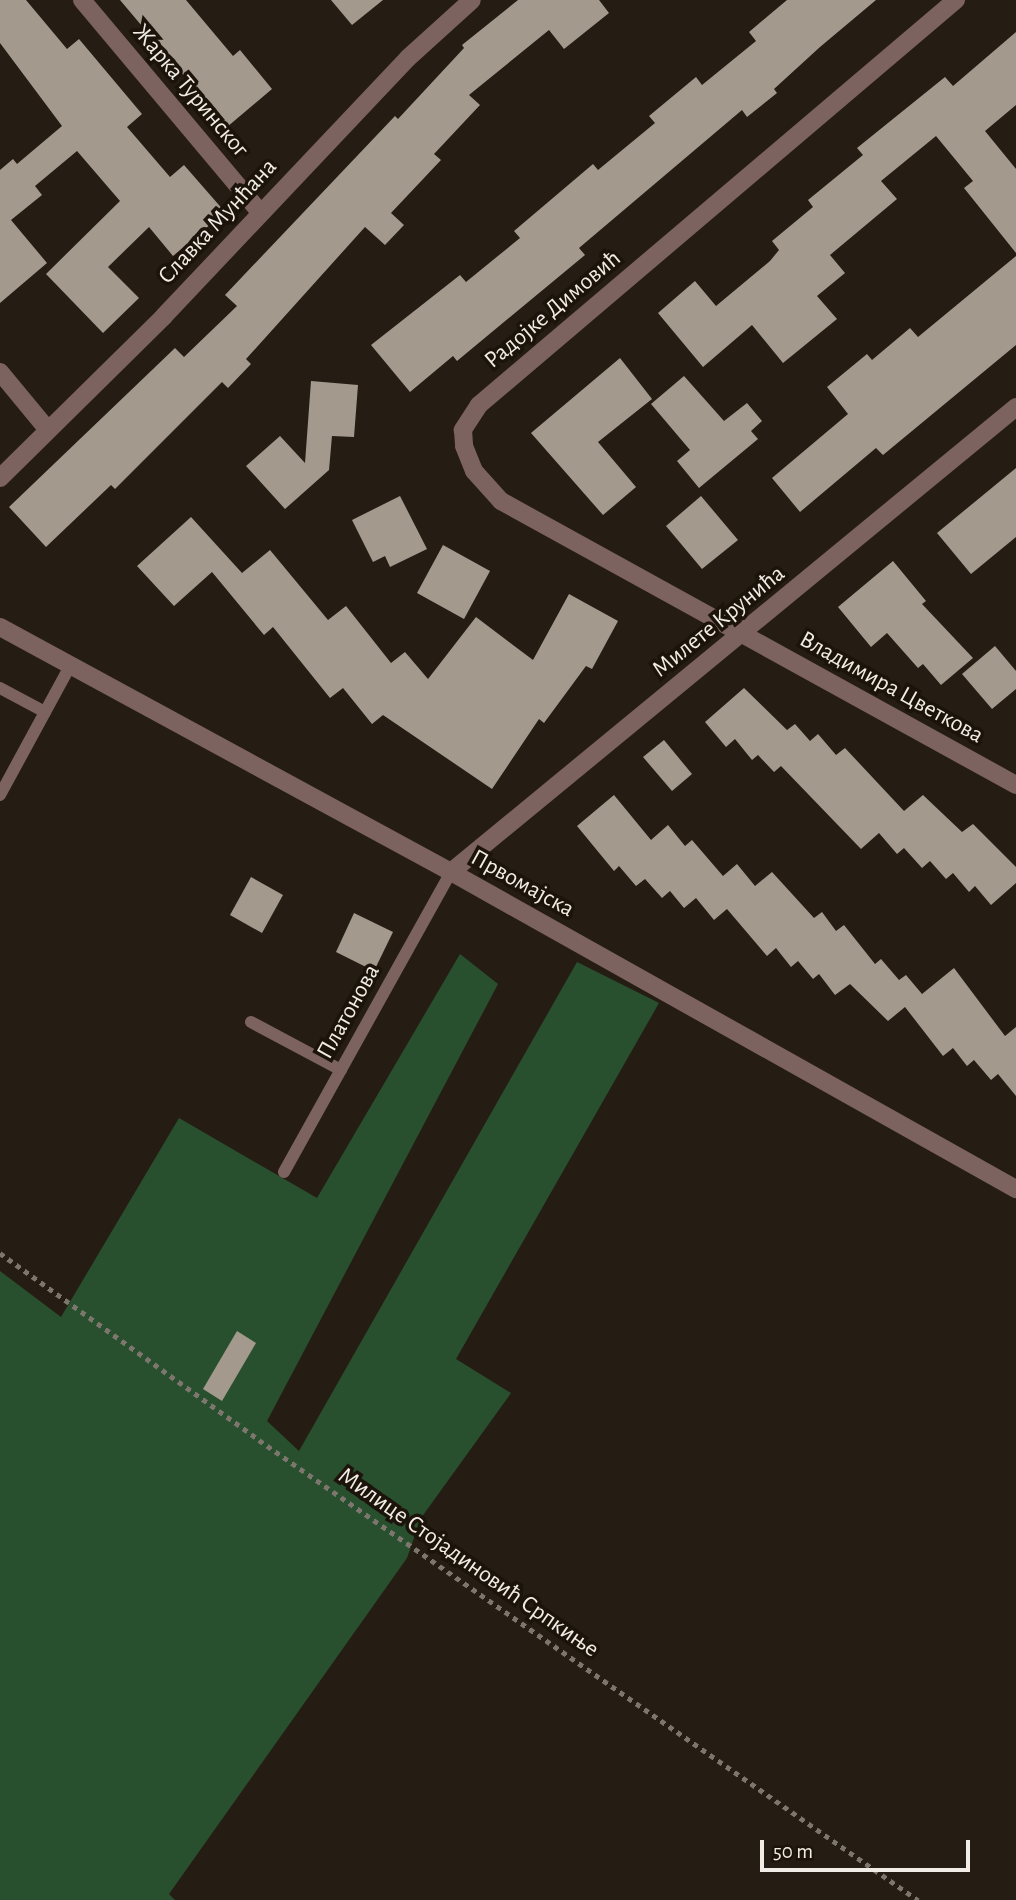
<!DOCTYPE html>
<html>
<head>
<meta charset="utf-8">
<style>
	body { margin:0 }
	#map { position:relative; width:1016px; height:1900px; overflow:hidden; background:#251d13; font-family:"Alegreya Sans",sans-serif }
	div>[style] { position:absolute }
	.green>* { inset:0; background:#29502e }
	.building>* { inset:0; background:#a4998d }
	.path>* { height:4.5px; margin-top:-2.25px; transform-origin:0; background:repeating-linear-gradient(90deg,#7d766e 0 5px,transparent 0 10px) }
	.lane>* { height:12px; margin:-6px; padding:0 6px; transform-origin:6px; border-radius:6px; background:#7c635f }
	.street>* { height:18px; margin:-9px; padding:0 9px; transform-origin:9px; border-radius:9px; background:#7c635f }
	span { translate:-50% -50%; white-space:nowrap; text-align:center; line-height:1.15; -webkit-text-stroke:7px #1c140b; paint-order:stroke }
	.street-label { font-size:24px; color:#f2ece6 }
	.scale { position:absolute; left:760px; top:1840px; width:210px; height:32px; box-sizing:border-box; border:4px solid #f2ece6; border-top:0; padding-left:9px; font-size:21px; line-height:24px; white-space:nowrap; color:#f2ece6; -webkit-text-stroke:5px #1c140b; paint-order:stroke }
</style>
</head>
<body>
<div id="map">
	<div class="green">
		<i style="clip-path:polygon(460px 954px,498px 984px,267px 1421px,299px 1451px,577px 962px,659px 1003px,456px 1359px,511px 1393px,421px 1518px,407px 1558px,169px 1894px,175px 1900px,0 1900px,0 1271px,61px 1317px,179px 1118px,317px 1198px)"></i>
	</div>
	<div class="building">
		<i style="clip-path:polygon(0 0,26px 0,67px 49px,79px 39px,142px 114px,127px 127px,170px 177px,184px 165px,225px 212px,173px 256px,149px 227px,108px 267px,139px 298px,103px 333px,46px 274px,120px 201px,77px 151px,35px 186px,42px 195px,11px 220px,47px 263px,0 303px,0 170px,13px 159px,17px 164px,62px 126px,0 43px)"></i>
		<i style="clip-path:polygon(120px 0,186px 0,233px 56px,240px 50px,272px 89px,227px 127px)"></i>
		<i style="clip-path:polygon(331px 0,383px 0,352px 25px)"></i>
		<i style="clip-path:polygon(518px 0,599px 0,609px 13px,564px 49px,549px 30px,469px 95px,480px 105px,434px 154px,441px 160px,391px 213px,404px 225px,385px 245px,365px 227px,246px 359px,251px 364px,228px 388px,222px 382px,115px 489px,111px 485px,46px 547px,9px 507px,175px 348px,184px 357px,237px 306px,225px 295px,395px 116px,398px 119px,464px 48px,462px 45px)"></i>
		<i style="clip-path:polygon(787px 0,876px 0,820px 47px,774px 89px,777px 93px,747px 117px,742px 110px,579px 248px,585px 255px,457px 361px,453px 356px,410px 392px,371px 345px,460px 275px,466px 282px,520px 238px,514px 231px,593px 164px,598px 170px,655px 123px,649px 116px,696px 77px,702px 85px,756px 41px,749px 32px)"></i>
		<i style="clip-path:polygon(1016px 32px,1016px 105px,985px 131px,1016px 169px,1016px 253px,964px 188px,973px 181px,936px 136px,881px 181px,897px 199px,830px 255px,845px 273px,817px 296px,837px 319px,783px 363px,752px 325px,703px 367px,658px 313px,695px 281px,716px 306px,770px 261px,779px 250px,772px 241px,813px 207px,808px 200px,863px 155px,857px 148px,945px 77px,953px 86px)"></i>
		<i style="clip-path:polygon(1016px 256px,1016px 345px,883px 455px,876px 448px,800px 512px,772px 478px,848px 414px,827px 387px,867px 354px,872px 360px,910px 328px,918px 337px)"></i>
		<i style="clip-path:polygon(620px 358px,652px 399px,598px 442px,636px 487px,603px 515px,531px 433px)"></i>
		<i style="clip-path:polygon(684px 376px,724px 421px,747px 403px,762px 421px,751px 431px,758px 439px,699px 488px,677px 461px,690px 450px,651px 404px)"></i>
		<i style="clip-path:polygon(311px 381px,358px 385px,354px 437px,332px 436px,329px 470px,285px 509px,246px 466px,280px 436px,305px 463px)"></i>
		<i style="clip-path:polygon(1016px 468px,1016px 537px,971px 574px,937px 533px)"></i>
		<i style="clip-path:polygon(400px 496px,427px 549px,390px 567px,385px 556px,373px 562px,352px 520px)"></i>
		<i style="clip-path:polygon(701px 496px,738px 540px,702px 569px,666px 526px)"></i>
		<i style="clip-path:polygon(191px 517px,242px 573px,270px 550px,328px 620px,346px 606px,391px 663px,405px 652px,428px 679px,476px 617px,533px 660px,569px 594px,618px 621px,592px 669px,586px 666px,544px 723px,539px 719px,492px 789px,383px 715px,372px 724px,343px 688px,330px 698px,273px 627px,264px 635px,212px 572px,174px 606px,137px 566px)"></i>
		<i style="clip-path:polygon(443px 545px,490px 571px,464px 619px,417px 593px)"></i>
		<i style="clip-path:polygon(893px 561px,926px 601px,922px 604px,973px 658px,941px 685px,923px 664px,918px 668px,887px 633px,871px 647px,838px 607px)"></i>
		<i style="clip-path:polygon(995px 646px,1016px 671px,1016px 689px,992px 709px,962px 674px)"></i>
		<i style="clip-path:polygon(744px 688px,787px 730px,795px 724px,810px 741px,818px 734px,836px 755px,845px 748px,904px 811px,923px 795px,962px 832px,973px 824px,1016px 867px,1016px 883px,991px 905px,975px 886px,969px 892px,953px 873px,946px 879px,930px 861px,922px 868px,904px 848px,897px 854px,879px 833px,861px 849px,781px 766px,774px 772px,758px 755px,752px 760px,735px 739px,726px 747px,705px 722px)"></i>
		<i style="clip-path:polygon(664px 740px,692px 774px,672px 791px,643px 757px)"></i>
		<i style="clip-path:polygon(614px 795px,651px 840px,668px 825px,685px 846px,692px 840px,723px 876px,737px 864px,755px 886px,772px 872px,814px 918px,822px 912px,836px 931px,844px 925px,875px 964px,881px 959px,899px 980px,906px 975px,922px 994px,954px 968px,1005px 1036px,1016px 1027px,1016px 1096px,998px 1074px,991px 1080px,974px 1060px,967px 1066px,953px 1048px,943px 1056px,905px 1007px,888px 1021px,850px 984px,835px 995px,819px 974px,813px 979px,798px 961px,791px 967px,776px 948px,767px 956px,727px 909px,714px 920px,696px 898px,684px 908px,670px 891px,662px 898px,645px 879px,636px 886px,619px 866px,614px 871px,577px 826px)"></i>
		<i style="clip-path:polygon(251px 877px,283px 895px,262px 933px,230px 915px)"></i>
		<i style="clip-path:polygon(354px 913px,393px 932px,374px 971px,336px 952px)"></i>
		<i style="clip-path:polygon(237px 1331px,256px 1343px,222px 1401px,203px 1389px)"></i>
	</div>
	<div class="path">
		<i style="left:0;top:1253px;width:319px;rotate:35.8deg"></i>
		<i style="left:259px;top:1440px;width:804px;rotate:34.92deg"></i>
	</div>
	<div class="lane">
		<i style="left:0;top:688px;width:51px;rotate:28.1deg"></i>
		<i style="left:0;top:795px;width:147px;rotate:-61.5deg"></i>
		<i style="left:251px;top:1022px;width:102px;rotate:28.1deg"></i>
		<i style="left:284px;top:1172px;width:343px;rotate:-60.9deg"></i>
	</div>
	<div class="street">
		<i style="left:82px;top:0;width:278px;rotate:50deg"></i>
		<i style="left:956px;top:0;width:626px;rotate:139.67deg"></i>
		<i style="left:479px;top:405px;width:30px;rotate:123deg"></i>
		<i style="left:463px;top:430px;width:16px;rotate:86deg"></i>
		<i style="left:464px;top:446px;width:27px;rotate:68deg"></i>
		<i style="left:474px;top:471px;width:40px;rotate:48deg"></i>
		<i style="left:501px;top:501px;width:588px;rotate:28.87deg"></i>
		<i style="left:0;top:372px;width:75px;rotate:50.4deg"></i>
		<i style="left:0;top:478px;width:231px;rotate:-44.6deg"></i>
		<i style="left:164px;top:316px;width:355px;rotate:-46.6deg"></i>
		<i style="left:408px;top:58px;width:86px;rotate:-42.2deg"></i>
		<i style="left:0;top:627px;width:513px;rotate:28.51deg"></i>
		<i style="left:451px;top:872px;width:648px;rotate:29.3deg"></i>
		<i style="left:451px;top:872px;width:732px;rotate:-39.45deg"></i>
	</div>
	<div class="street-label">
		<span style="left:190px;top:91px;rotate:50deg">Жарка Туринског</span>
		<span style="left:218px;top:222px;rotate:-47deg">Славка Мунћана</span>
		<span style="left:553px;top:310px;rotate:-40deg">Радојке Димовић</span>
		<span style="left:719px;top:622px;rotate:-39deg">Милете Крунића</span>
		<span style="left:891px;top:688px;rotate:29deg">Владимира Цветкова</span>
		<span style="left:522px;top:884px;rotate:29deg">Првомајска</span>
		<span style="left:349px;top:1012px;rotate:-61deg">Платонова</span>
		<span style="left:468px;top:1563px;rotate:35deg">Милице Стојадиновић Српкиње</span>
	</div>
	<div class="scale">50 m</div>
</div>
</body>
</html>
